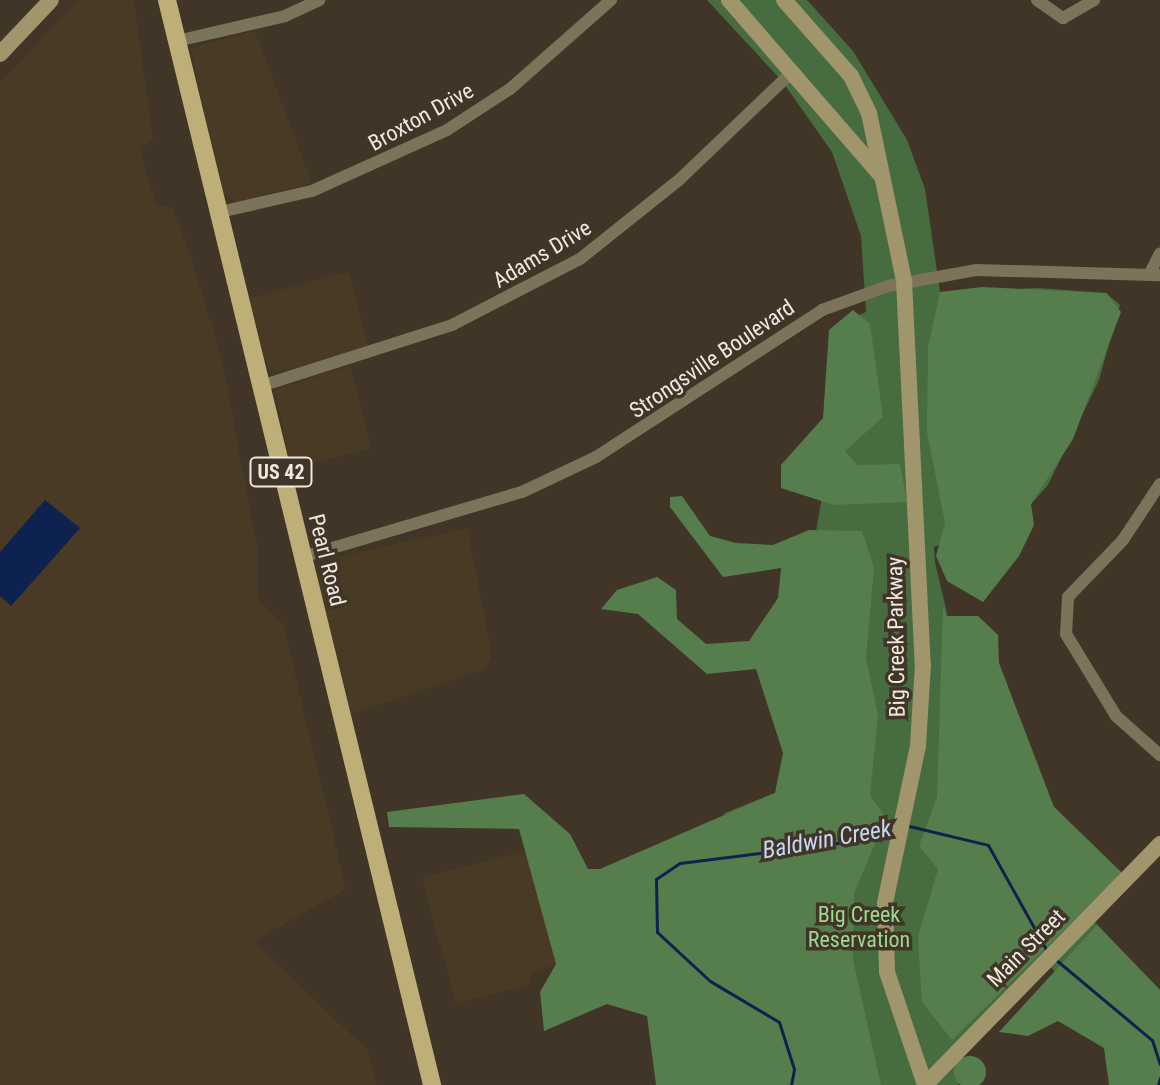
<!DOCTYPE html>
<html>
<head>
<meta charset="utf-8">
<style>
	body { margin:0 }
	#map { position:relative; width:1160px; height:1085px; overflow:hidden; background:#403527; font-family:"Roboto Condensed",sans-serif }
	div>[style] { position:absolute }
	.built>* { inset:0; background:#493a25 }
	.green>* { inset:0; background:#476c3f }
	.forest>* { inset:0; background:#567e4c }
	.round { border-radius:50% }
	.water>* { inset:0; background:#0d224f }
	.stream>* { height:3px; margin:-1.5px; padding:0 1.5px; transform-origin:1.5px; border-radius:1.5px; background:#0d224f }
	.street>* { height:12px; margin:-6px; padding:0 6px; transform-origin:6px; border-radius:6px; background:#7b745a }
	.secondary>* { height:16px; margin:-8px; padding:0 8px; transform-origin:8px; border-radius:8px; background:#a1956b }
	.primary>* { height:18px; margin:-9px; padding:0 9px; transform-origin:9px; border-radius:9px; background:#beae78 }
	span { translate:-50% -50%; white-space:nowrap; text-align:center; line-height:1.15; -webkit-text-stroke:7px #403527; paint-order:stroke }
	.shield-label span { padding:2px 6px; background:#403527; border:2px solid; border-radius:6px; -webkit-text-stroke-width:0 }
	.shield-label { font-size:20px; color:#f0e9e0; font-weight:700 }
	.street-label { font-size:22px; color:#f0e9e0 }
	.park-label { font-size:22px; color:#9dd98f }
	.water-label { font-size:24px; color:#c7d7f6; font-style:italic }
</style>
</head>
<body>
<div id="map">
	<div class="built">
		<i style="clip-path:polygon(78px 0,134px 0,153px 140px,140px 148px,156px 205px,172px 207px,191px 257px,222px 359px,258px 552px,258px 599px,283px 624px,346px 889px,254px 941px,368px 1051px,377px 1085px,0 1085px,0 83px)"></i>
		<i style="clip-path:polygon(255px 31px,312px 183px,236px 202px,224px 195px,190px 48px)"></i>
		<i style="clip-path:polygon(349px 272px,370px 351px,284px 373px,268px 369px,249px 298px)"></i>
		<i style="clip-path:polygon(350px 366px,371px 448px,291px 468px,275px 390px)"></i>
		<i style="clip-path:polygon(467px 528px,492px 656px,485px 669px,352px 714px,316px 573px,329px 559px)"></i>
		<i style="clip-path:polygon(527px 850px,556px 964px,531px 973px,529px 984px,456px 1004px,422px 878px)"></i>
	</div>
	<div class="green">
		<i style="clip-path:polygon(707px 0,807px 0,853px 51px,907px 140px,925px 189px,940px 292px,1038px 288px,1106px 293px,1120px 305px,1099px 380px,1048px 485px,1025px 511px,934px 547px,935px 562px,955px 647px,1044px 797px,1126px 877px,1089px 916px,1160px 990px,1160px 1085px,1045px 961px,955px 1055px,965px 1065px,958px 1085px,687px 1085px,725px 813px,787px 788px,781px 736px,825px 479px,833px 326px,866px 312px,861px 236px,832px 152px,782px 81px)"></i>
	</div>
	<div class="forest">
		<i style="clip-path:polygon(982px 287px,1106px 293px,1121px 312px,1073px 439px,1031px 504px,1034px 525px,1019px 556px,983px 602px,947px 581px,936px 556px,945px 523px,927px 432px,928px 347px,940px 292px)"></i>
		<i style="clip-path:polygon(853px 310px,870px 324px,883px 417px,845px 451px,857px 465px,900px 464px,907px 502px,834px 505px,781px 488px,781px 465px,823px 418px,829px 330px)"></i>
		<i style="clip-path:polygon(682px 496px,710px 536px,736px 543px,773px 545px,809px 530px,862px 531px,874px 568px,866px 658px,878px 715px,870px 795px,886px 818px,854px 893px,853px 960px,881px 1085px,656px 1085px,647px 1016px,607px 1004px,544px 1031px,540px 992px,556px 964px,519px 829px,389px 827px,387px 812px,524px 794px,570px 834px,588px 869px,600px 869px,775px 793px,783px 753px,756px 669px,707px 674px,638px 614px,601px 609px,617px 590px,657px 577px,676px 590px,677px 619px,706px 644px,749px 641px,778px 598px,781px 568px,723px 577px,670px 507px,670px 497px)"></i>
		<i style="clip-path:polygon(943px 605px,946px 616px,978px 616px,998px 635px,999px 663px,1054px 807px,1122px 873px,952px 1040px,922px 1002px,918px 937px,938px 869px,919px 846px,937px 797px)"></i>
		<i style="clip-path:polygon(1097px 925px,1160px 990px,1160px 1085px,1109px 1085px,1104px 1048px,1058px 1021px,1028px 1036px,999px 1032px)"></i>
		<i class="round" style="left:954px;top:1056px;width:32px;height:32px"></i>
	</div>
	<div class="water">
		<i style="clip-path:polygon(45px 500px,80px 528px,11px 606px,0 596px,0 552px)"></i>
	</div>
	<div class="stream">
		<i style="left:909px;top:826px;width:81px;rotate:13.5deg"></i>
		<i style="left:988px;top:845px;width:121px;rotate:60.9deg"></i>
		<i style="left:1055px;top:959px;width:126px;rotate:39.9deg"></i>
		<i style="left:1152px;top:1040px;width:25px;rotate:72deg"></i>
		<i style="left:791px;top:1085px;width:16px;rotate:-79deg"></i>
		<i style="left:794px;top:1069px;width:49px;rotate:-107.7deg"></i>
		<i style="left:779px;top:1022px;width:80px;rotate:-149.3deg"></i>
		<i style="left:710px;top:981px;width:72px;rotate:-137.2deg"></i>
		<i style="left:657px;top:932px;width:53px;rotate:-91.1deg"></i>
		<i style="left:656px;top:879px;width:29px;rotate:-34deg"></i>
		<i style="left:680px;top:863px;width:167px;rotate:-7.2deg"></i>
		<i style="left:846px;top:842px;width:49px;rotate:-17.7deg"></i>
		<i style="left:1158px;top:1085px;width:7px;rotate:-74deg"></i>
	</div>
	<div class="street">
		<i style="left:1037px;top:0;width:32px;rotate:35deg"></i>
		<i style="left:1063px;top:18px;width:36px;rotate:-30deg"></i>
		<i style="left:177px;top:41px;width:111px;rotate:-13deg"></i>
		<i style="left:285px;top:16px;width:38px;rotate:-25deg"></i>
		<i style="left:220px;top:212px;width:94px;rotate:-12.9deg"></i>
		<i style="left:312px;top:191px;width:148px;rotate:-24.3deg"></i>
		<i style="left:447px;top:130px;width:75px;rotate:-33.1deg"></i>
		<i style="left:510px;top:89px;width:135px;rotate:-41.4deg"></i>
		<i style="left:1150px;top:273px;width:22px;rotate:-63deg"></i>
		<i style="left:261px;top:386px;width:201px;rotate:-17.7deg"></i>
		<i style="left:452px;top:325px;width:144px;rotate:-27.3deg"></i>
		<i style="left:580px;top:259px;width:127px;rotate:-38.6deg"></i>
		<i style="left:679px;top:180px;width:158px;rotate:-43.7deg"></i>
		<i style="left:1160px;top:484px;width:67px;rotate:123.5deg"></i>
		<i style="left:1123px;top:540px;width:79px;rotate:134deg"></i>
		<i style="left:1068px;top:597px;width:37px;rotate:93deg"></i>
		<i style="left:1066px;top:634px;width:96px;rotate:58.6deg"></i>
		<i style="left:1116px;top:716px;width:59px;rotate:41.6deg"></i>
		<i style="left:302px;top:557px;width:229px;rotate:-16.5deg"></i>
		<i style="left:522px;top:492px;width:82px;rotate:-25.3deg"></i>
		<i style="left:596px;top:457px;width:270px;rotate:-33deg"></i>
		<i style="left:822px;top:310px;width:70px;rotate:-20deg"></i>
		<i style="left:888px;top:286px;width:89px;rotate:-10.3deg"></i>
		<i style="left:976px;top:270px;width:184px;rotate:1.6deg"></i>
	</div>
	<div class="secondary">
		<i style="left:729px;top:0;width:229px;rotate:49.1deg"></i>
		<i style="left:784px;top:0;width:101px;rotate:48.6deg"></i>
		<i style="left:851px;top:76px;width:41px;rotate:64.1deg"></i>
		<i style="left:869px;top:113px;width:172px;rotate:78.2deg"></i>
		<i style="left:904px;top:281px;width:383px;rotate:87.2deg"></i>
		<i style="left:923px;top:664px;width:82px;rotate:93.5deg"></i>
		<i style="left:918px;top:746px;width:160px;rotate:101.9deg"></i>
		<i style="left:885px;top:903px;width:69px;rotate:88.3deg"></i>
		<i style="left:887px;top:972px;width:119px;rotate:71.4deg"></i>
		<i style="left:0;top:54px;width:74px;rotate:-46.6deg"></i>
		<i style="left:925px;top:1085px;width:337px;rotate:-45.7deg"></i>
	</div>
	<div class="primary">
		<i style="left:167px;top:0;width:1117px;rotate:76.27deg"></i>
	</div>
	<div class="shield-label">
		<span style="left:281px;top:472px">US 42</span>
	</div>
	<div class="street-label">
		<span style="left:421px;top:117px;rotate:-29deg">Broxton Drive</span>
		<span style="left:542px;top:254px;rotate:-31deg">Adams Drive</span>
		<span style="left:712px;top:359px;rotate:-34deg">Strongsville Boulevard</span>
		<span style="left:327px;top:560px;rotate:76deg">Pearl Road</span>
		<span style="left:896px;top:637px;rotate:-91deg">Big Creek Parkway</span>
		<span style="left:1026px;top:948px;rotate:-45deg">Main Street</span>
	</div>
	<div class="park-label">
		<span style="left:859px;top:927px">Big Creek<br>Reservation</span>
	</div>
	<div class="water-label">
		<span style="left:827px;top:840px;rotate:-10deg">Baldwin Creek</span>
	</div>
</div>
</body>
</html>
